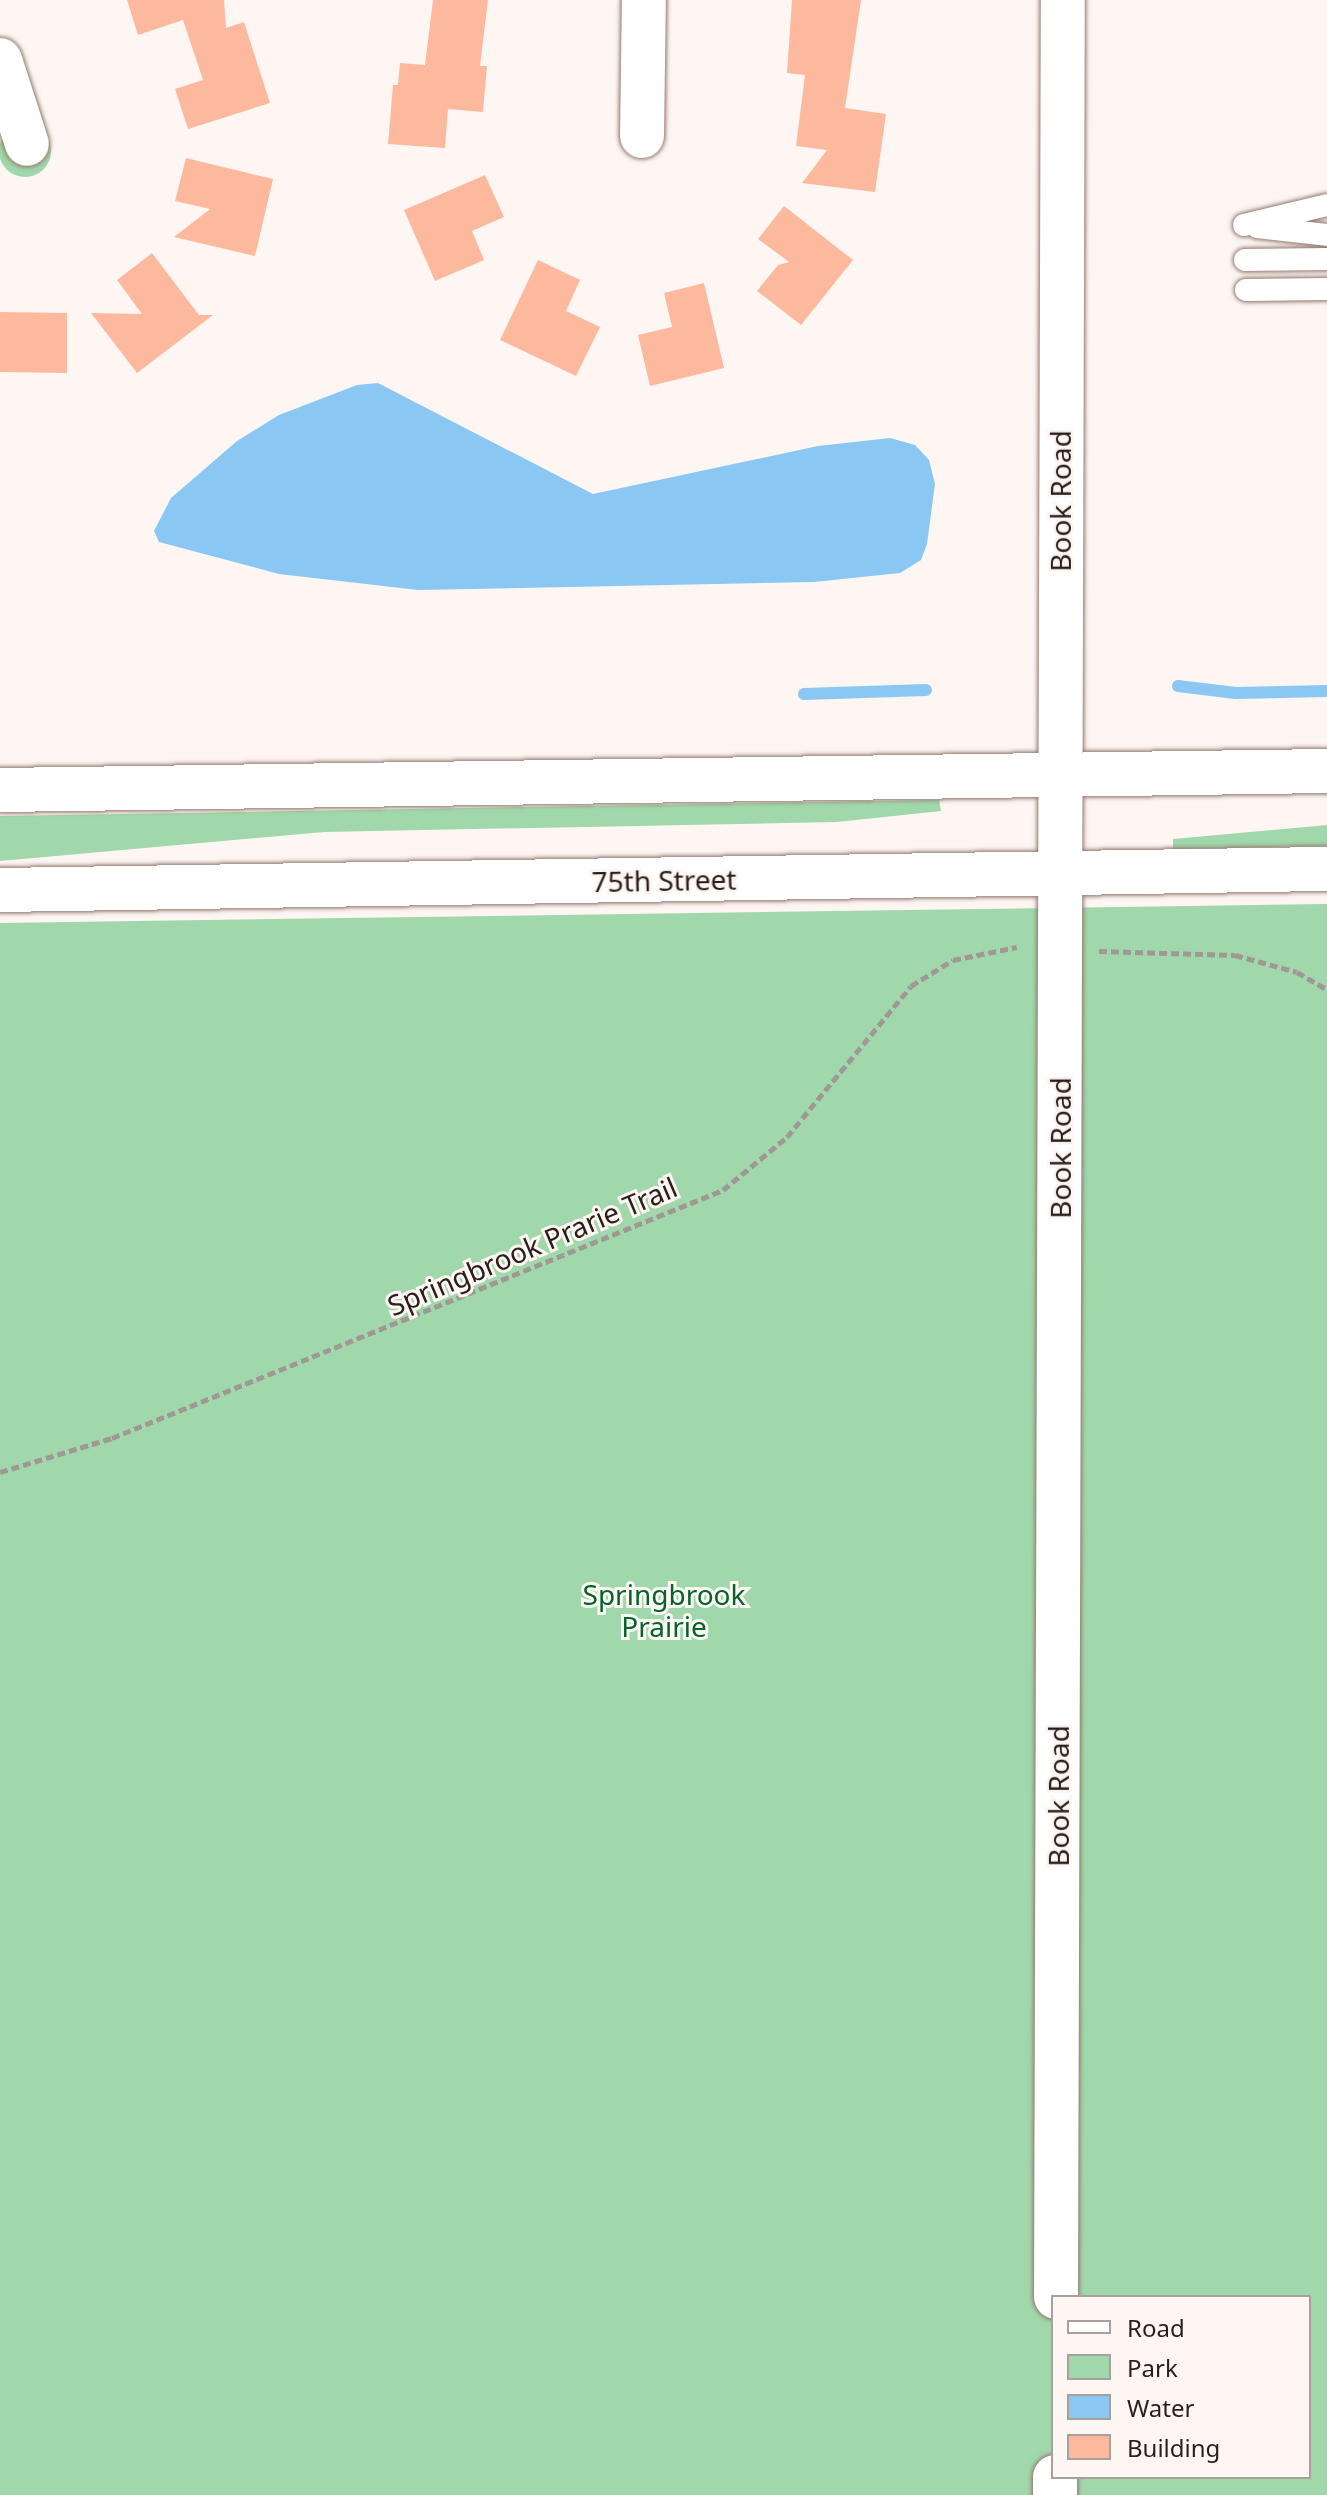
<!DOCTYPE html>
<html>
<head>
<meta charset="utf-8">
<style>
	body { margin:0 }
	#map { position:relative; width:1327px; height:2495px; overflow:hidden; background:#fdf6f3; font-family:"Noto Sans",sans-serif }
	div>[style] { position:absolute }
	.green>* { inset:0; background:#a0d8ab }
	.round { border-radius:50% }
	.water>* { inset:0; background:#8ac7f2 }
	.stream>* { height:12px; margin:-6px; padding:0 6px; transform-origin:6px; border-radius:6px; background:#8ac7f2 }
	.building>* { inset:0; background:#fdb99d }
	.path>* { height:5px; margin-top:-2.5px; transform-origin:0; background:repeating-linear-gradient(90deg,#a09894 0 8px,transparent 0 12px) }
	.roads { filter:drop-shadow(0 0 2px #95796e) drop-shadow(0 0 2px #95796e) }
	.lane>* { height:22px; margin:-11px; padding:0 11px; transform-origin:11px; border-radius:11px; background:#fff }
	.street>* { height:44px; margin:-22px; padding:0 22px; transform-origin:22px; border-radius:22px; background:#fff }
	.secondary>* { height:44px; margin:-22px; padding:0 22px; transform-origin:22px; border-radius:22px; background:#fff }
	span { translate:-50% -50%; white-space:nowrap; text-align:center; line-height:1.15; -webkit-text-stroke:6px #fdf6f3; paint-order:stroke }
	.street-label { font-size:28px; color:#291e19 }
	.park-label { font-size:28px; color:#05632c }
	.legend { position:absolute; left:1051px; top:2295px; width:260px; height:184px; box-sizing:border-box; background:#fdf6f3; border:2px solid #a8a09c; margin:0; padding:10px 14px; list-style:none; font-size:24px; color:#291e19 }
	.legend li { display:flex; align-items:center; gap:16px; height:40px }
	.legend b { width:40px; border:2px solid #a8a09c }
</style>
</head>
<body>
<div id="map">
	<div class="green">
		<i class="round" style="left:-1px;top:125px;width:52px;height:52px"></i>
		<i style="clip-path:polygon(939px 800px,941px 811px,837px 822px,324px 832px,0 861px,0 816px)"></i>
		<i style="clip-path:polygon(1327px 825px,1327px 846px,1173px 849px,1173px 839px)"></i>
		<i style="clip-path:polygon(evenodd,1327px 904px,1327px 2495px,0 2495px,0 923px,1327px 904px,1053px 2297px,1309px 2297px,1309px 2477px,1053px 2477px,1053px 2297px)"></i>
	</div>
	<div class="water">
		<i style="clip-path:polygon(378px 383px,593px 494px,818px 446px,890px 438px,915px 445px,929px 460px,935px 484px,927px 544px,921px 560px,900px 573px,814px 582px,418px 590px,279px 574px,159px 542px,154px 531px,171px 498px,237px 441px,279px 415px,357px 385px)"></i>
	</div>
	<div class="stream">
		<i style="left:1178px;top:686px;width:58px;rotate:6.9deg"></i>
		<i style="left:1236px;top:693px;width:91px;rotate:-1.3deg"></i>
		<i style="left:804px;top:694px;width:122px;rotate:-1.9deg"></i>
	</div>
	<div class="building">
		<i style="clip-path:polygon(127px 0,224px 0,226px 28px,244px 22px,270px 103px,188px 129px,175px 89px,203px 80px,183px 20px,138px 35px)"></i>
		<i style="clip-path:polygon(433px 0,488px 0,480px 66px,487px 66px,483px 112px,448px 109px,445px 148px,388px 144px,393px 85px,398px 85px,400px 63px,425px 65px)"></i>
		<i style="clip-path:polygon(792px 0,861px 0,845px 108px,886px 114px,875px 192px,802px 183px,827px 150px,796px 146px,805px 75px,787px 73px)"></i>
		<i style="clip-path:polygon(186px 158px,273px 179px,255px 256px,174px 237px,210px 209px,175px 201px)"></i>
		<i style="clip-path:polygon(485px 175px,504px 217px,472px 231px,484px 260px,435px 281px,404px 210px)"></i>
		<i style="clip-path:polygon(784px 206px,853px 260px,801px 325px,757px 291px,778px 265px,789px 262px,758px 239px)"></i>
		<i style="clip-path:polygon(152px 253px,199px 315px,213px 315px,137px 373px,91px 313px,142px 314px,117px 280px)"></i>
		<i style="clip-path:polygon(538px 260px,580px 280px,566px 311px,600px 327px,576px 376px,500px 340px)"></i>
		<i style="clip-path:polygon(704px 283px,724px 368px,650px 386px,638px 335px,672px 327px,664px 293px)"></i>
		<i style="clip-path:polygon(0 312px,67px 313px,67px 373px,0 372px)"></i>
	</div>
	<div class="path">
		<i style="left:1099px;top:951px;width:136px;rotate:1.7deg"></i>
		<i style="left:1235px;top:955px;width:64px;rotate:15.3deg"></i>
		<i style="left:1297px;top:972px;width:34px;rotate:30deg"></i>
		<i style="left:0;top:1472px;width:117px;rotate:-16.9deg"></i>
		<i style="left:112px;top:1438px;width:659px;rotate:-22.09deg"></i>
		<i style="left:723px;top:1190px;width:83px;rotate:-39.6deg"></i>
		<i style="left:787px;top:1137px;width:195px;rotate:-50.6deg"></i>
		<i style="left:911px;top:986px;width:49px;rotate:-31.8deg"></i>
		<i style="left:953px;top:960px;width:65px;rotate:-11.5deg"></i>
	</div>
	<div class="roads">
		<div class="lane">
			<i style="left:1244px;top:225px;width:85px;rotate:-13.5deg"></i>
			<i style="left:1257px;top:227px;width:70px;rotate:6.5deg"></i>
			<i style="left:1245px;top:260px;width:82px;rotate:-0.7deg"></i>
			<i style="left:1246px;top:290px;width:81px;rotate:-0.7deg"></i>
		</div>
		<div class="street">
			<i style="left:0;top:60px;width:88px;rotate:72.2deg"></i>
			<i style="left:642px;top:136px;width:136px;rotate:-89.2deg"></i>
		</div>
		<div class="secondary">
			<i style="left:0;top:790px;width:1327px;rotate:-0.82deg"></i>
			<i style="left:0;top:890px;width:1327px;rotate:-0.91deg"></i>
			<i style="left:1056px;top:2297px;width:2297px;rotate:-89.83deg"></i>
			<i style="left:1055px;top:2495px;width:18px;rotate:-90deg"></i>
		</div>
	</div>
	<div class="street-label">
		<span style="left:1060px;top:501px;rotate:-90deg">Book Road</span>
		<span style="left:664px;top:880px;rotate:-1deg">75th Street</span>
		<span style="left:1060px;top:1148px;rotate:-90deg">Book Road</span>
		<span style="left:532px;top:1246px;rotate:-23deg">Springbrook Prarie Trail</span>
		<span style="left:1058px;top:1796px;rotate:-90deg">Book Road</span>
	</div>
	<div class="park-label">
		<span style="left:664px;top:1610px">Springbrook<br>Prairie</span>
	</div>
	<ul class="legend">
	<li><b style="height:10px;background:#fff"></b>Road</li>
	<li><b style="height:22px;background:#a0d8ab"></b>Park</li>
	<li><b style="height:22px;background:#8ac7f2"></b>Water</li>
	<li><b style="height:22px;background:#fdb99d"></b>Building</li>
	</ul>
</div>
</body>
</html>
